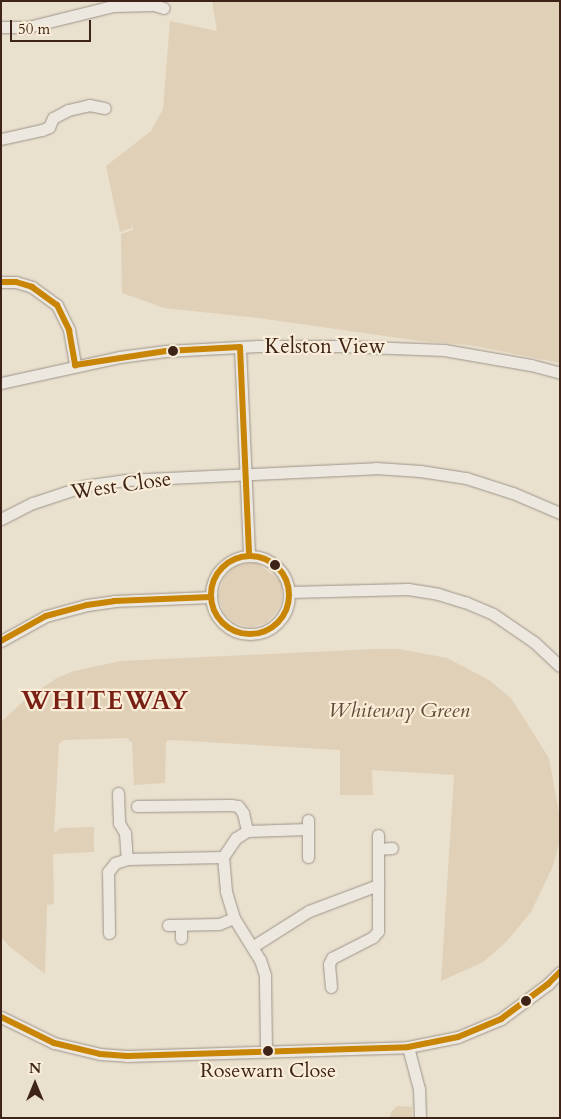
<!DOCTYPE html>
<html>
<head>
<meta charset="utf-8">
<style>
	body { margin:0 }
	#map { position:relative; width:561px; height:1119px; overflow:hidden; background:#eae0ce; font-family:Cardo,serif }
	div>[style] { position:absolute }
	.green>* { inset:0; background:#e0d0b7 }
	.roads { filter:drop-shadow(0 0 1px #9d9489) drop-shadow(0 0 1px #9d9489) }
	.minor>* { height:11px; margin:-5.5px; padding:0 5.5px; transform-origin:5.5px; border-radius:5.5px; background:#ede8df }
	.minor>.ring { margin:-5.5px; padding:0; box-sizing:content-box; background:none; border:11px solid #ede8df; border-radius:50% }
	.bus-1>* { height:6px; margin:-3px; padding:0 3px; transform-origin:3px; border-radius:3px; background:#c98506 }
	.bus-1>.ring { margin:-3px; padding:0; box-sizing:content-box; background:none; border:6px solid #c98506; border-radius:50% }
	.dots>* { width:14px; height:14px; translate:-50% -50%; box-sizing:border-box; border:2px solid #f9edd7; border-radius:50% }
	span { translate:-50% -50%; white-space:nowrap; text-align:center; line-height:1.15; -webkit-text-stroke:4.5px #f9edd7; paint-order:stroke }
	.bus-label { font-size:20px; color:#3e2318 }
	.street-label { font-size:21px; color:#3e2318 }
	.park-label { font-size:21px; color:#644b3b; font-style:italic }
	.district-label { font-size:26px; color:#7a1f14; font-weight:700; letter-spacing:1px }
	.frame { position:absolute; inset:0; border:2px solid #3e2318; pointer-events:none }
	.north { position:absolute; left:10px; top:1059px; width:50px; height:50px; -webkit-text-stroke:4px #f9edd7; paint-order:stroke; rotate:0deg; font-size:14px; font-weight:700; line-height:20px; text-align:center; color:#3e2318 }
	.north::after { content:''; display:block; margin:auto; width:18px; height:22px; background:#3e2318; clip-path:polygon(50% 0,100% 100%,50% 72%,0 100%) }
	.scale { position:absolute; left:10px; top:20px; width:81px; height:22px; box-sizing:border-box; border:2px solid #3e2318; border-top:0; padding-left:6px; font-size:15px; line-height:18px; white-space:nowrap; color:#3e2318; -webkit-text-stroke:4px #f9edd7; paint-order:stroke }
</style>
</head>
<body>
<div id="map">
	<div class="green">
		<i style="clip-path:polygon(212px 1px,560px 1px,560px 363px,470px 345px,420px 341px,258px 318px,164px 308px,122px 293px,121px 234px,133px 230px,132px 221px,132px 228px,120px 232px,106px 166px,151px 131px,163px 109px,170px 21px,217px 31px)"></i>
		<i style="clip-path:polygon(251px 563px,257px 563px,282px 582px,282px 592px,281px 603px,276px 613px,266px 623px,250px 627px,235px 623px,225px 615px,218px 596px,224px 577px,235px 566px)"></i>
		<i style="clip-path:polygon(375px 649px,399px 649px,447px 658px,489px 680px,511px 698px,549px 758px,560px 819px,559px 843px,553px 866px,531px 912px,505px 943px,483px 962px,441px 981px,454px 775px,372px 770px,373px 795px,340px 795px,340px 750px,171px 740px,166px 741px,165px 783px,134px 785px,132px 742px,129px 741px,128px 738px,64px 740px,59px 744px,54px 833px,61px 828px,94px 827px,94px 852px,53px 854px,54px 904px,47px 905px,45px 974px,10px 947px,1px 937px,1px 722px,28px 697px,57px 678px,74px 671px,121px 661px)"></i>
		<i style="clip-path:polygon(397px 1106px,412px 1107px,412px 1118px,390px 1118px,391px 1112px)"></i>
	</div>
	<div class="roads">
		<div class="minor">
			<i style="left:1px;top:27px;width:27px"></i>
			<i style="left:28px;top:27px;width:88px;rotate:-13.9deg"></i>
			<i style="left:113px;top:6px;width:41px;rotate:-1.4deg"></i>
			<i style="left:154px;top:5px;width:10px;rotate:17deg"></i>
			<i style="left:1px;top:139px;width:42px;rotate:-12.4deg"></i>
			<i style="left:42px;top:130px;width:8px;rotate:-23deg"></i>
			<i style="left:49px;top:127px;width:10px;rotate:-66deg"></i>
			<i style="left:53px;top:118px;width:17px;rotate:-28deg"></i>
			<i style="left:68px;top:110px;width:22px;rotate:-13deg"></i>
			<i style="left:89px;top:105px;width:16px;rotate:11deg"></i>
			<i style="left:1px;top:282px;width:15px"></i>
			<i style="left:16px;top:282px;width:17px;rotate:17deg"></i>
			<i style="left:32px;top:287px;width:31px;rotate:36deg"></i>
			<i style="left:57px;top:305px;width:28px;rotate:64deg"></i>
			<i style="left:69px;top:330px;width:36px;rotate:80deg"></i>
			<i style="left:240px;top:347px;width:209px;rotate:87.5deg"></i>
			<i style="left:1px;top:383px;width:121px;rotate:-12.4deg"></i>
			<i style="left:119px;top:357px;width:47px;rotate:-7.3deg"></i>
			<i style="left:166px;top:351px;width:92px;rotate:-3.1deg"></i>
			<i style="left:258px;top:346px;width:82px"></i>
			<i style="left:340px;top:346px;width:104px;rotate:2.2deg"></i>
			<i style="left:444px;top:350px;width:88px;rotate:9.8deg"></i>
			<i style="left:531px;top:365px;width:30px;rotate:15deg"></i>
			<i style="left:1px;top:519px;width:36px;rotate:-27deg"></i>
			<i style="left:33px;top:503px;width:54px;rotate:-18.4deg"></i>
			<i style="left:84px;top:486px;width:41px;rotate:-8.3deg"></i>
			<i style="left:125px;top:480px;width:251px;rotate:-2.7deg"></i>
			<i style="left:376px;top:468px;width:44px;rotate:3.9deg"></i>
			<i style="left:420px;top:471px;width:47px;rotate:8.7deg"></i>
			<i style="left:466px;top:478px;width:49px;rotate:17.7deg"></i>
			<i style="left:513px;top:493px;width:51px;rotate:23.1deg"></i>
			<i class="ring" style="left:211px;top:556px;width:67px;height:67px"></i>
			<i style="left:290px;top:592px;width:118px;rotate:-1.5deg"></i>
			<i style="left:408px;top:589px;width:30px;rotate:9deg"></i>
			<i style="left:438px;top:594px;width:28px;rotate:17deg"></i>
			<i style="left:465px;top:602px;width:30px;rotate:23deg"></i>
			<i style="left:493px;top:614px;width:50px;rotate:34.3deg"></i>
			<i style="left:534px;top:642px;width:35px;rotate:43deg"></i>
			<i style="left:1px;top:641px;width:51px;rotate:-29.1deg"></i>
			<i style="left:46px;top:616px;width:42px;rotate:-15deg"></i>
			<i style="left:87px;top:605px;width:27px;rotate:-8deg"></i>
			<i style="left:114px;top:601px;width:97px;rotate:-2.4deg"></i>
			<i style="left:118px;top:793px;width:30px;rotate:88deg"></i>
			<i style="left:119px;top:823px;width:12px;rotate:59deg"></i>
			<i style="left:125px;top:833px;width:26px;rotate:86deg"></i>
			<i style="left:137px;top:806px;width:94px;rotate:-0.6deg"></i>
			<i style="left:231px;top:805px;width:7px;rotate:8deg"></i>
			<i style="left:238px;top:806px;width:9px;rotate:54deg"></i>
			<i style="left:243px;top:813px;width:18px;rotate:77deg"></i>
			<i style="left:308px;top:820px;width:37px;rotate:90deg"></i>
			<i style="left:378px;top:849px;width:14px;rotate:-4deg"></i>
			<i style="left:168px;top:925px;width:51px;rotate:-1.1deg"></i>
			<i style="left:219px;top:924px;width:16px;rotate:-22deg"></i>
			<i style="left:181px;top:925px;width:13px;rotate:90deg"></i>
			<i style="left:109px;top:933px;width:61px;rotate:-90.9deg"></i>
			<i style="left:108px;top:872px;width:11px;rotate:-52deg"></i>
			<i style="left:115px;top:863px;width:13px;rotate:-18deg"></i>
			<i style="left:127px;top:859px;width:96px;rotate:-1.2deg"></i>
			<i style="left:252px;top:947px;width:67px;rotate:-32.3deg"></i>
			<i style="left:309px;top:911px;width:74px;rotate:-20.6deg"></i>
			<i style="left:378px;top:885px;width:50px;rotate:-90deg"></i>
			<i style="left:331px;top:987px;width:23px;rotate:-95deg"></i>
			<i style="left:329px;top:964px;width:7px;rotate:-63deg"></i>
			<i style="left:332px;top:958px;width:46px;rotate:-27.1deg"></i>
			<i style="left:373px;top:937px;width:8px;rotate:-50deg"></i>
			<i style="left:378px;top:931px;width:46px;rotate:-90deg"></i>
			<i style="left:1px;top:1017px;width:59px;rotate:26.1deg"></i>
			<i style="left:54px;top:1043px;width:47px;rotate:13.4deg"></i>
			<i style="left:100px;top:1054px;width:27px;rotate:4deg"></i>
			<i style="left:127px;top:1056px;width:281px;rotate:-1.8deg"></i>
			<i style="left:408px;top:1047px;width:51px;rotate:-11.3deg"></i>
			<i style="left:458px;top:1037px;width:47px;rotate:-22.7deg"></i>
			<i style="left:501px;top:1019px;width:59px;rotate:-36.7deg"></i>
			<i style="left:548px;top:984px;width:17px;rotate:-45deg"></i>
			<i style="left:408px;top:1047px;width:43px;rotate:75.3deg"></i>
			<i style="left:419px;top:1089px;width:29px;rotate:88deg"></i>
			<i style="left:266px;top:1051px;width:76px;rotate:-90.8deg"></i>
			<i style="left:265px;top:975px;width:16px;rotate:-108deg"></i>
			<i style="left:260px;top:960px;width:49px;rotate:-121.8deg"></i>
			<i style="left:234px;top:918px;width:28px;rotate:-107deg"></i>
			<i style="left:226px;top:891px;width:34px;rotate:-95deg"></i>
			<i style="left:223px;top:857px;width:23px;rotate:-56deg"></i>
			<i style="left:236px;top:838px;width:13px;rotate:-32deg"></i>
			<i style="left:247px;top:831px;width:61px;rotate:-1.9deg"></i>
		</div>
	</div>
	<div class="bus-1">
		<i style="left:1px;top:282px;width:15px"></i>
		<i style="left:16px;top:282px;width:17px;rotate:17deg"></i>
		<i style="left:32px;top:287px;width:31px;rotate:36deg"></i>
		<i style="left:57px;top:305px;width:28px;rotate:64deg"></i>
		<i style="left:69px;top:330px;width:36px;rotate:80deg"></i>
		<i style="left:75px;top:365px;width:92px;rotate:-8.7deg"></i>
		<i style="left:166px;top:351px;width:74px;rotate:-3.1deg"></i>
		<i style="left:240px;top:347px;width:209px;rotate:87.5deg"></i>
		<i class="ring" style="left:211px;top:556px;width:72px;height:72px"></i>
		<i style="left:1px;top:641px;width:51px;rotate:-29.1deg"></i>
		<i style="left:46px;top:616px;width:42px;rotate:-15deg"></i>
		<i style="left:87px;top:605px;width:27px;rotate:-8deg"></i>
		<i style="left:114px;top:601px;width:97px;rotate:-2.4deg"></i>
		<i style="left:1px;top:1017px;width:59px;rotate:26.1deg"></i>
		<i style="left:54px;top:1043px;width:47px;rotate:13.4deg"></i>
		<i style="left:100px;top:1054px;width:27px;rotate:4deg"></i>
		<i style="left:127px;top:1056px;width:281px;rotate:-1.8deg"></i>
		<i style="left:408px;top:1047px;width:51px;rotate:-11.3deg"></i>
		<i style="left:458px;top:1037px;width:47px;rotate:-22.7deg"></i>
		<i style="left:501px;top:1019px;width:59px;rotate:-36.7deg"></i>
		<i style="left:548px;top:984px;width:17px;rotate:-45deg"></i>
	</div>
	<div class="dots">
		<i style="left:173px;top:351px;background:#3e2318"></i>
		<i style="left:275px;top:565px;background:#3e2318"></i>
		<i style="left:526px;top:1001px;background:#3e2318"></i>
		<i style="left:268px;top:1051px;background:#3e2318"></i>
	</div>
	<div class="bus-label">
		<span style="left:268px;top:1070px">Rosewarn Close</span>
	</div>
	<div class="street-label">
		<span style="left:325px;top:347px">Kelston View</span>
		<span style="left:121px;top:486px;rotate:-8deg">West Close</span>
	</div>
	<div class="park-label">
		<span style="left:399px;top:711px">Whiteway Green</span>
	</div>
	<div class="district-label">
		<span style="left:105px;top:701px">WHITEWAY</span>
	</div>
	<div class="frame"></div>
	<div class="north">N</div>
	<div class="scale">50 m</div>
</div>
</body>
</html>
